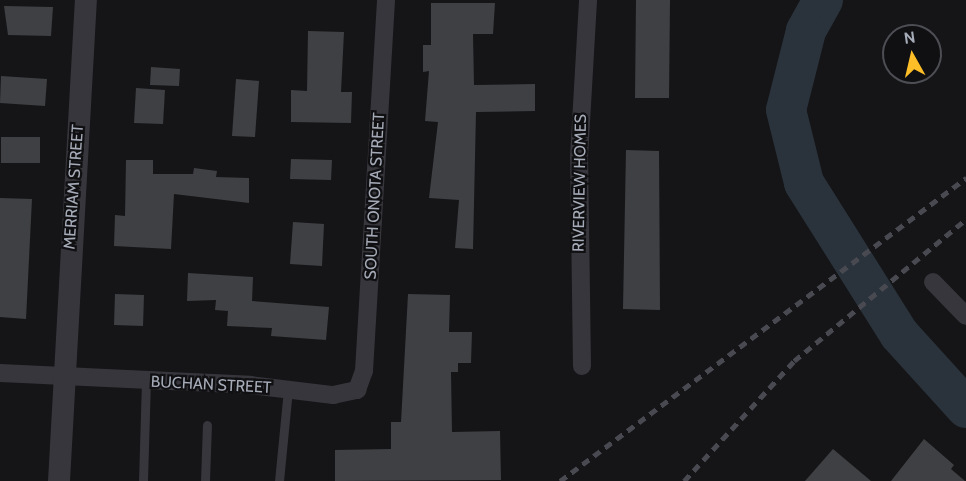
<!DOCTYPE html>
<html>
<head>
<meta charset="utf-8">
<style>
	body { margin:0 }
	#map { position:relative; width:966px; height:481px; overflow:hidden; background:#151517; font-family:Cabin,sans-serif }
	div>[style] { position:absolute }
	.river>* { height:40px; margin:-20px; padding:0 20px; transform-origin:20px; border-radius:20px; background:#2a333c }
	.building>* { inset:0; background:#3f4044 }
	.service>* { height:9px; margin:-4.5px; padding:0 4.5px; transform-origin:4.5px; border-radius:4.5px; background:#36363c }
	.minor>* { height:18px; margin:-9px; padding:0 9px; transform-origin:9px; border-radius:9px; background:#36363c }
	.tertiary>* { height:22px; margin:-11px; padding:0 11px; transform-origin:11px; border-radius:11px; background:#36363c }
	.rail>* { height:4.5px; margin-top:-2.25px; transform-origin:0; background:repeating-linear-gradient(90deg,#494a51 0 8px,transparent 0 14px) }
	span { translate:-50% -50%; white-space:nowrap; text-align:center; line-height:1.15; -webkit-text-stroke:4.5px #101012; paint-order:stroke }
	.street-label { font-size:16px; color:#a6abb8 }
	.north { position:absolute; left:882px; top:24px; width:60px; height:60px; box-sizing:border-box; background:#101012; border:2px solid #4c4e54; border-radius:50%; rotate:352deg; font-size:16px; font-weight:700; line-height:24px; text-align:center; color:#a6abb8 }
	.north::after { content:''; display:block; margin:auto; width:21px; height:27px; background:#fdbe27; clip-path:polygon(50% 0,100% 100%,50% 72%,0 100%) }
</style>
</head>
<body>
<div id="map">
	<div class="river">
		<i style="left:823px;top:0;width:35px;rotate:119deg"></i>
		<i style="left:806px;top:31px;width:81px;rotate:104.2deg"></i>
		<i style="left:786px;top:110px;width:75px;rotate:76.1deg"></i>
		<i style="left:804px;top:183px;width:178px;rotate:57.8deg"></i>
		<i style="left:899px;top:334px;width:100px;rotate:47.8deg"></i>
	</div>
	<div class="building">
		<i style="clip-path:polygon(636px 0,670px 0,669px 98px,635px 98px)"></i>
		<i style="clip-path:polygon(431px 3px,495px 3px,493px 34px,473px 34px,474px 85px,535px 84px,535px 111px,476px 112px,473px 249px,455px 248px,459px 200px,429px 198px,438px 122px,425px 121px,429px 71px,423px 72px,423px 45px,431px 45px)"></i>
		<i style="clip-path:polygon(4px 6px,53px 7px,51px 36px,8px 35px)"></i>
		<i style="clip-path:polygon(308px 31px,344px 32px,341px 92px,352px 92px,351px 123px,291px 122px,291px 90px,307px 91px)"></i>
		<i style="clip-path:polygon(151px 67px,180px 69px,179px 86px,150px 85px)"></i>
		<i style="clip-path:polygon(1px 76px,47px 79px,45px 106px,0 103px)"></i>
		<i style="clip-path:polygon(236px 79px,259px 81px,255px 137px,232px 136px)"></i>
		<i style="clip-path:polygon(136px 88px,165px 90px,163px 124px,134px 123px)"></i>
		<i style="clip-path:polygon(1px 137px,40px 137px,40px 163px,1px 163px)"></i>
		<i style="clip-path:polygon(626px 150px,659px 151px,660px 310px,623px 309px)"></i>
		<i style="clip-path:polygon(291px 159px,332px 160px,331px 180px,290px 179px)"></i>
		<i style="clip-path:polygon(126px 160px,153px 160px,153px 174px,193px 174px,194px 168px,217px 171px,216px 177px,249px 178px,249px 203px,174px 194px,171px 249px,114px 246px,115px 215px,125px 216px)"></i>
		<i style="clip-path:polygon(0 198px,32px 199px,26px 319px,0 317px)"></i>
		<i style="clip-path:polygon(293px 222px,324px 224px,322px 266px,290px 264px)"></i>
		<i style="clip-path:polygon(188px 273px,253px 277px,252px 301px,329px 307px,326px 340px,271px 336px,272px 328px,227px 326px,228px 311px,215px 310px,216px 300px,187px 301px)"></i>
		<i style="clip-path:polygon(115px 294px,144px 295px,143px 326px,114px 325px)"></i>
		<i style="clip-path:polygon(408px 294px,450px 295px,449px 332px,472px 332px,471px 363px,458px 363px,458px 372px,451px 372px,452px 432px,500px 431px,501px 480px,335px 481px,335px 450px,391px 449px,391px 422px,401px 422px)"></i>
		<i style="clip-path:polygon(924px 439px,954px 465px,951px 469px,965px 481px,891px 481px)"></i>
		<i style="clip-path:polygon(833px 449px,871px 481px,805px 481px)"></i>
	</div>
	<div class="service">
		<i style="left:143px;top:481px;width:100px;rotate:-88.3deg"></i>
		<i style="left:205px;top:481px;width:56px;rotate:-88deg"></i>
		<i style="left:279px;top:481px;width:91px;rotate:-84.4deg"></i>
	</div>
	<div class="minor">
		<i style="left:933px;top:282px;width:47px;rotate:45.9deg"></i>
		<i style="left:582px;top:366px;width:209px;rotate:-90.8deg"></i>
		<i style="left:579px;top:157px;width:157px;rotate:-86.7deg"></i>
		<i style="left:0;top:373px;width:250px;rotate:2.7deg"></i>
		<i style="left:250px;top:385px;width:84px;rotate:6.9deg"></i>
		<i style="left:333px;top:395px;width:25px;rotate:-12deg"></i>
		<i style="left:357px;top:390px;width:20px;rotate:-70deg"></i>
		<i style="left:364px;top:371px;width:372px;rotate:-86.6deg"></i>
	</div>
	<div class="tertiary">
		<i style="left:59px;top:481px;width:482px;rotate:-86.8deg"></i>
	</div>
	<div class="rail">
		<i style="left:560px;top:481px;width:507px;rotate:-36.73deg"></i>
		<i style="left:684px;top:481px;width:163px;rotate:-47.5deg"></i>
		<i style="left:794px;top:361px;width:223px;rotate:-39.5deg"></i>
	</div>
	<div class="street-label">
		<span style="left:580px;top:183px;rotate:-89deg">RIVERVIEW HOMES</span>
		<span style="left:74px;top:187px;rotate:-86deg">MERRIAM STREET</span>
		<span style="left:375px;top:196px;rotate:-87deg">SOUTH ONOTA STREET</span>
		<span style="left:211px;top:385px;rotate:3deg">BUCHAN STREET</span>
	</div>
	<div class="north">N</div>
</div>
</body>
</html>
